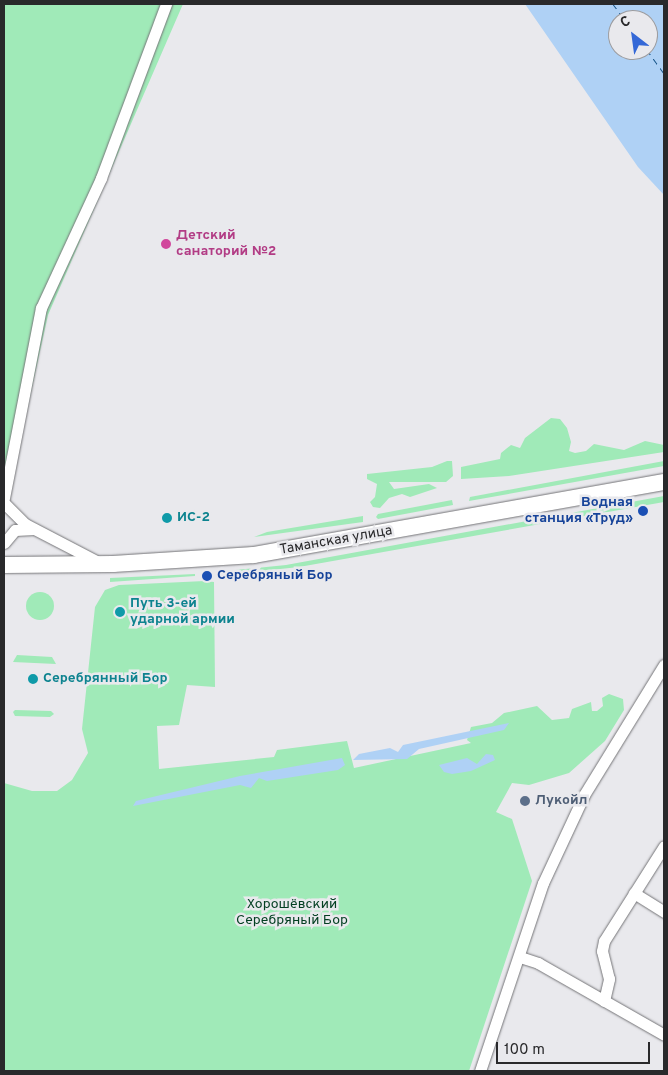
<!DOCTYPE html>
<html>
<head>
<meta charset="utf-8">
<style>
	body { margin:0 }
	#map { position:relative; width:668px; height:1075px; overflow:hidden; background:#e9e9ed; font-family:Overpass,sans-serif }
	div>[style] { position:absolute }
	.green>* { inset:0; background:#a0eab8 }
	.round { border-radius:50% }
	.water>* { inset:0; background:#afd1f5 }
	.ferry>* { height:1px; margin-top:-0.5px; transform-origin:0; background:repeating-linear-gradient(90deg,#104f84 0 6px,transparent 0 11px) }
	.roads { filter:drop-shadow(0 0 1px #747477) drop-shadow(0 0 1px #747477) }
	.street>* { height:11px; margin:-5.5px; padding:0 5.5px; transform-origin:5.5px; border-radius:5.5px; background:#fff }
	.secondary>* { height:16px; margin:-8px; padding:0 8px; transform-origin:8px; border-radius:8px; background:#fff }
	.dots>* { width:14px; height:14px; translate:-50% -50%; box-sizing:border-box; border:2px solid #e9e9ed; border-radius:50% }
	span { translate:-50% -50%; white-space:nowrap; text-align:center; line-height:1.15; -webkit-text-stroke:5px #e9e9ed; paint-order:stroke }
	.hotel-label { font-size:14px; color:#b23c85; font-weight:700 }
	.left { translate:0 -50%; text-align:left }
	.transit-label { font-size:14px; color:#164399; font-weight:700 }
	.right { translate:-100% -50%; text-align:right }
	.culture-label { font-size:14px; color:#0d838f; font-weight:700 }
	.street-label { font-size:14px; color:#29292b }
	.service-label { font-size:14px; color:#4e5e75; font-weight:700 }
	.park-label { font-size:14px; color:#023f21 }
	.frame { position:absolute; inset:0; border:5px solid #29292b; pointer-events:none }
	.north { position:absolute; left:608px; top:10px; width:50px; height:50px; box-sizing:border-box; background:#e9e9ed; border:1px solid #9c9c9f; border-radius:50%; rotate:330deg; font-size:14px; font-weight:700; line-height:20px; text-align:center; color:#29292b }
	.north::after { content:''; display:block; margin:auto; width:18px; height:22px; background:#3468d7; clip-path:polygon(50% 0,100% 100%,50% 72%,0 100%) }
	.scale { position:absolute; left:496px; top:1042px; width:154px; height:22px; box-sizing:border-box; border:2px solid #29292b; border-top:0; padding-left:6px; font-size:15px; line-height:18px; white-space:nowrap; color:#29292b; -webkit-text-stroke:4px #e9e9ed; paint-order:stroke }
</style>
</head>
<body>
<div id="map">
	<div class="green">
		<i style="clip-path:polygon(4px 4px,183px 4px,48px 315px,9px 491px,4px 492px)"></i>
		<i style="clip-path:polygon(551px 418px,560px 419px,567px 428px,571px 442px,569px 451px,575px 453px,586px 451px,594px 444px,624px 450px,645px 441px,664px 445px,664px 452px,509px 476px,461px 479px,461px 467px,500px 459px,501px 453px,511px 445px,520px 448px,525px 438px)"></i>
		<i style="clip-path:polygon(447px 461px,452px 461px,453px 476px,446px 482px,389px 482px,394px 489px,429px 484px,437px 488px,410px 497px,402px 494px,389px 498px,380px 508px,373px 507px,370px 502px,375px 497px,377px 484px,367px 479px,367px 474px,432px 467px)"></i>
		<i style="clip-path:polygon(664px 461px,664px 466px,469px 501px,470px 497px)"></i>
		<i style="clip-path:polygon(664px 496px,664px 502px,299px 567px,225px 575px,225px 571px,286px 565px)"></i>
		<i style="clip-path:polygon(452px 500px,453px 505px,378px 519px,376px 517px,378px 514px)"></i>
		<i style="clip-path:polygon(363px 516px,363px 522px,254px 537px,267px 532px)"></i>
		<i style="clip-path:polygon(195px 574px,195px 576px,110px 582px,110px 578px)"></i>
		<i style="clip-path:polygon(205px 581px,214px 582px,215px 687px,187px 685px,179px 725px,157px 726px,159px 769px,274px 757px,277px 750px,347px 741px,354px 768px,471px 743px,467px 740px,471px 727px,492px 723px,504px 713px,537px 706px,552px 720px,569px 718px,572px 709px,591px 702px,592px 711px,597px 711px,603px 706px,602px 698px,609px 694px,623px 699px,624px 710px,605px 741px,569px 773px,529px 785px,512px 783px,496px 812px,512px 819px,532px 881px,469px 1071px,4px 1071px,4px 783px,32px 791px,57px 791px,72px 780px,88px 753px,82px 729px,95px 607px,105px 590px,119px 585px)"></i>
		<i class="round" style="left:26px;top:592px;width:28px;height:28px"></i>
		<i style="clip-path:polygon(17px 655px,52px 657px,56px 664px,13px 662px)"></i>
		<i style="clip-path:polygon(15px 710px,51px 711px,54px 714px,50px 717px,15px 716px,13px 712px)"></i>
	</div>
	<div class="water">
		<i style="clip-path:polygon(evenodd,525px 4px,664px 4px,664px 195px,638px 167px,525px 4px,618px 20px,648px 20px,648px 50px,618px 50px,618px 20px)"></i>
		<i style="clip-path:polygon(509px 723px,504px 730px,419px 749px,407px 759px,353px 760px,359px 754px,390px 748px,398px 752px,403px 745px)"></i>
		<i style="clip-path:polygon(486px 754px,493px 755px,495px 760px,471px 771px,452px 774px,444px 772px,439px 765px,467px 758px,477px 764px)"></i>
		<i style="clip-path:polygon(342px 758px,345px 765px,338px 770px,267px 781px,259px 778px,251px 788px,240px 785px,133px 806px,136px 801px,240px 776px)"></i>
	</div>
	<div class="ferry">
		<i style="left:613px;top:4px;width:20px;rotate:53deg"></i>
		<i style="left:647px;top:50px;width:29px;rotate:54deg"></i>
	</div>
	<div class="roads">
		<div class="street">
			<i style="left:4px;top:498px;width:194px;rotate:-79deg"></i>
			<i style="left:41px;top:308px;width:143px;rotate:-65.2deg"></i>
			<i style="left:101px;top:178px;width:186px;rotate:-69.5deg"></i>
			<i style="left:4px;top:503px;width:30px;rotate:45deg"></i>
			<i style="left:25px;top:524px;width:80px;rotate:27.5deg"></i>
			<i style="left:4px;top:543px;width:17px;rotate:-50deg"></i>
			<i style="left:15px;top:530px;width:19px;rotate:-3deg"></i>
			<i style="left:634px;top:893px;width:36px;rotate:32deg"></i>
			<i style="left:520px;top:957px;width:19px;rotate:18deg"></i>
			<i style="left:538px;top:963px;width:145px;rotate:29.7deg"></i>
			<i style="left:604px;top:1001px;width:23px;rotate:-77deg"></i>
			<i style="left:609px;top:979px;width:29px;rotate:-104deg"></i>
			<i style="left:602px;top:951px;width:10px;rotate:-79deg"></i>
			<i style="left:604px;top:941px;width:112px;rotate:-57.7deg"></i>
			<i style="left:480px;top:1071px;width:198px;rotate:-71.5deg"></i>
			<i style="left:543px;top:883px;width:97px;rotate:-65deg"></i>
			<i style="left:584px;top:795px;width:153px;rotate:-58.4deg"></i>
		</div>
		<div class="secondary">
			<i style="left:4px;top:565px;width:109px;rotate:-0.5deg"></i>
			<i style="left:113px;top:564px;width:141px;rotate:-3.7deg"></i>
			<i style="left:254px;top:555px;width:416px;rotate:-10.1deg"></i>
		</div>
	</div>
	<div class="dots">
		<i style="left:166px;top:244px;background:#d1479c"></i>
		<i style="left:643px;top:511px;background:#1a4fb4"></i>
		<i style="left:167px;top:518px;background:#0f9aa8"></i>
		<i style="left:207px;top:576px;background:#1a4fb4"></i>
		<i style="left:120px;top:612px;background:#0f9aa8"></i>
		<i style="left:33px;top:679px;background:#0f9aa8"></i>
		<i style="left:525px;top:801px;background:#5c6f8a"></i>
	</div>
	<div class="hotel-label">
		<span class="left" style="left:176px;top:244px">Детский<br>санаторий №2</span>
	</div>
	<div class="transit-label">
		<span class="right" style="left:633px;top:511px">Водная<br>станция «Труд»</span>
		<span class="left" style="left:217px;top:576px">Серебряный Бор</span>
	</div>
	<div class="culture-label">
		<span class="left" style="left:177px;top:518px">ИС-2</span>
		<span class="left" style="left:130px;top:612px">Путь 3-ей<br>ударной армии</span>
		<span class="left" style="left:43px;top:679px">Серебрянный Бор</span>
	</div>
	<div class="street-label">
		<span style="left:336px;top:541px;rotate:-10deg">Таманская улица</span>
	</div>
	<div class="service-label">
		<span class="left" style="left:535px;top:801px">Лукойл</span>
	</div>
	<div class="park-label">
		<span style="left:292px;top:913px">Хорошёвский<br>Серебряный Бор</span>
	</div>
	<div class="frame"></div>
	<div class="north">С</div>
	<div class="scale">100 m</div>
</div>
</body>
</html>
